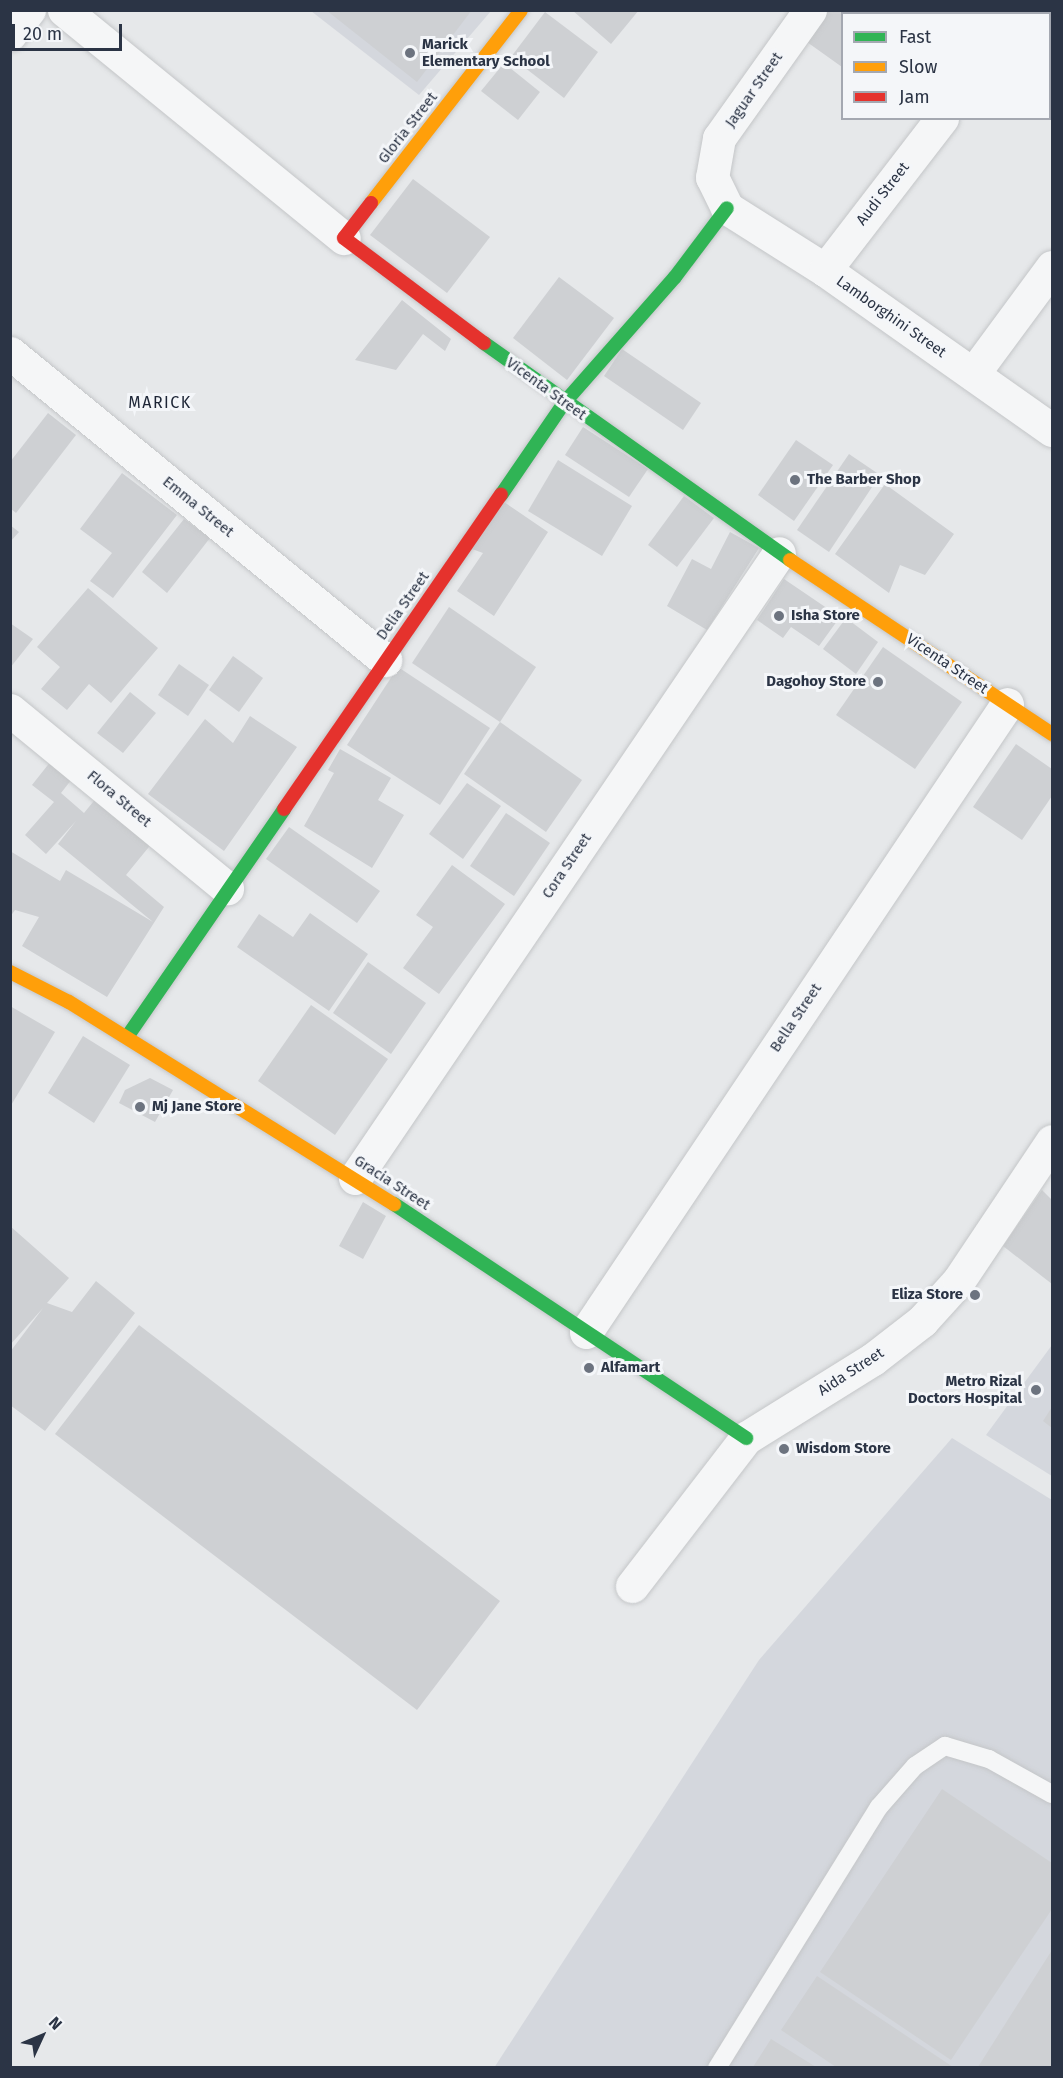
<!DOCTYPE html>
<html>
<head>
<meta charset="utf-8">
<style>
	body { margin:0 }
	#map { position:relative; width:1063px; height:2078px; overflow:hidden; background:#e6e8ea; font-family:"Fira Sans",sans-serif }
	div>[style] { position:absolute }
	.built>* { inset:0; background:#d4d7dd }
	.building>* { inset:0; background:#ced0d3 }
	.roads { filter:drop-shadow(0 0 2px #c4c6c8) drop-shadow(0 0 2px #c4c6c8) }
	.lane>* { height:18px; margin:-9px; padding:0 9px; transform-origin:9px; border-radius:9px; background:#f5f6f7 }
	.street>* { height:33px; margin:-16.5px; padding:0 16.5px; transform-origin:16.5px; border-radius:16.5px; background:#f5f6f7 }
	.fast>* { height:14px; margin:-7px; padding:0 7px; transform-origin:7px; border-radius:7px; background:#30b455 }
	.slow>* { height:14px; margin:-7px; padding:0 7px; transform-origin:7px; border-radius:7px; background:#ff9f0a }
	.jam>* { height:14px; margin:-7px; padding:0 7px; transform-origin:7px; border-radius:7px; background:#e5322d }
	.dots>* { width:16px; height:16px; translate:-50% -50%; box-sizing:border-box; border:3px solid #f4f6f9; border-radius:50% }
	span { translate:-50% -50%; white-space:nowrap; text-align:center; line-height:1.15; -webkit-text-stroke:6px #f4f6f9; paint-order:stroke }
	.poi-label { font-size:15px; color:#2b3445; font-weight:700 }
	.left { translate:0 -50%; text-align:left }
	.right { translate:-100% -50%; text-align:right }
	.street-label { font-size:15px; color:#2b3445 }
	.neighbourhood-label { font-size:16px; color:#1d2536; letter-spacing:1.5px }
	.frame { position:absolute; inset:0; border:12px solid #2b3445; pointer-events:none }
	.legend { position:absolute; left:841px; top:12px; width:210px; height:108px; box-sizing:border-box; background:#f4f6f9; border:2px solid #a4a8b1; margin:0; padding:8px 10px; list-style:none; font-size:18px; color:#2b3445 }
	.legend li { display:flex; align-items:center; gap:12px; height:30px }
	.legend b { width:30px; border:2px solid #a4a8b1 }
	.north { position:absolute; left:12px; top:2006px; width:60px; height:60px; -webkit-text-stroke:4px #f4f6f9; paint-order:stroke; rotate:46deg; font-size:16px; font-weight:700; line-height:24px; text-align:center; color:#2b3445 }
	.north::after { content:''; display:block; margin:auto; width:21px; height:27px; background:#2b3445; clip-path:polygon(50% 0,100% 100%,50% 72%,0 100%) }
	.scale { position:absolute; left:12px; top:24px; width:110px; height:27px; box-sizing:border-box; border:3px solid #2b3445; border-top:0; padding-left:8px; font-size:18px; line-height:21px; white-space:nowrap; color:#2b3445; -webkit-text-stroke:4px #f4f6f9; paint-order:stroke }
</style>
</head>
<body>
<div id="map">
	<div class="built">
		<i style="clip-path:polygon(311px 11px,491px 11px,419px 95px)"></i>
		<i style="clip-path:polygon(1052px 1345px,1052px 1476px,986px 1435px)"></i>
		<i style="clip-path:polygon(952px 1438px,1052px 1500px,1052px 2067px,494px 2068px,759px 1660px)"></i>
	</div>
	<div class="building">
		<i style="clip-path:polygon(326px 10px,472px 10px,417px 82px)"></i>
		<i style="clip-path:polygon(572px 10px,639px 10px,611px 44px)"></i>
		<i style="clip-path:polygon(829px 10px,865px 14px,842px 14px,842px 67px,807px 42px)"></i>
		<i style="clip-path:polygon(927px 10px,995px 10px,993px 14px)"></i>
		<i style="clip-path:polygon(545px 12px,598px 52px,564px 98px,511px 57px)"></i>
		<i style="clip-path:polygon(504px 63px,540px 92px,518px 120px,481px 91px)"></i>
		<i style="clip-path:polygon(413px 179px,490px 237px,447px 293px,370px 235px)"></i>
		<i style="clip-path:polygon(559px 277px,614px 318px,567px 380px,513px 338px)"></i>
		<i style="clip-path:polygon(402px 300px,451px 339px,445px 351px,423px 334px,396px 370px,355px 360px)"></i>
		<i style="clip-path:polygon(622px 349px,701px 403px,683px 430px,604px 376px)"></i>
		<i style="clip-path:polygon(48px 413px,76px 435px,16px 513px,10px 508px,10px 462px)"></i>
		<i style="clip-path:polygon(583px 427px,648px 469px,629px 497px,565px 455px)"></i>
		<i style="clip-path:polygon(796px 440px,833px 465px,794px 521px,758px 495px)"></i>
		<i style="clip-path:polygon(849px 454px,880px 475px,829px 552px,797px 530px)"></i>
		<i style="clip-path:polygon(558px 460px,632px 506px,602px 556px,528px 511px)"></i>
		<i style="clip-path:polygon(122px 473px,177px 515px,113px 598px,90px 581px,112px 553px,80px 529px)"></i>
		<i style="clip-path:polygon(885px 484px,954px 534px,925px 575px,900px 565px,889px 593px,835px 554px)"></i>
		<i style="clip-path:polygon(684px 496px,714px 518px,677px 567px,648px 545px)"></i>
		<i style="clip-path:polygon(504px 502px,548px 532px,494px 616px,457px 591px,483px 553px,472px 549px)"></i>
		<i style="clip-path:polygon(184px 519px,210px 538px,167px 593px,142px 572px)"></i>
		<i style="clip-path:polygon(10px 525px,19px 532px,10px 542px)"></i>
		<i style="clip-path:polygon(730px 532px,759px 548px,707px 630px,667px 606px,692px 559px,711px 569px)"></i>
		<i style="clip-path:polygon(784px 579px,840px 617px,819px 646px,791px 627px,783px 638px,757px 620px)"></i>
		<i style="clip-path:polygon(88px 588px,158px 648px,111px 703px,89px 684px,67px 710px,41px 689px,60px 667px,37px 647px)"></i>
		<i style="clip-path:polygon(449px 607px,536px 667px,500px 722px,412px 663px)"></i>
		<i style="clip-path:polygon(846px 618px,878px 642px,856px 674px,823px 649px)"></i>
		<i style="clip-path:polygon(10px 623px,33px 639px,10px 668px)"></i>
		<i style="clip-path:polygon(883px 647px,962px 702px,915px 769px,836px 715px)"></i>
		<i style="clip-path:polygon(233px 656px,263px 678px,239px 712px,209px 690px)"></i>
		<i style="clip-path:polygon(179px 664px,209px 685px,188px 716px,158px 695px)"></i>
		<i style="clip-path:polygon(398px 667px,490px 728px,440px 805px,347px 745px)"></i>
		<i style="clip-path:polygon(130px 692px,156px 713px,123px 753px,97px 733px)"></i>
		<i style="clip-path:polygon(250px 716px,297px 747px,224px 851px,148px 794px,205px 719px,233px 743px)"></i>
		<i style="clip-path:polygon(500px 722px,582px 780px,546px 832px,464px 774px)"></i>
		<i style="clip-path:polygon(1016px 744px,1052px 769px,1052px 796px,1022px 840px,973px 807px)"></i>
		<i style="clip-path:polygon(340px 749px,391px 778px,378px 800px,404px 815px,372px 868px,304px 826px,334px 773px,328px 770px)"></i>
		<i style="clip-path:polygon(51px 761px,72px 779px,61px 793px,84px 813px,102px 791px,157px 837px,126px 875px,164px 907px,107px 997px,22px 946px,39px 917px,15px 910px,10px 917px,10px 851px,60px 881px,66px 870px,153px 922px,58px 844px,76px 821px,46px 854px,25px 835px,54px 802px,32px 785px)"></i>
		<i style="clip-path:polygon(467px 783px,501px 806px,463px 859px,429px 834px)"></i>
		<i style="clip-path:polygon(506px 813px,550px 843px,514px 896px,470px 866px)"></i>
		<i style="clip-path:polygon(289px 827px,380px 891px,357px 923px,266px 859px)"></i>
		<i style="clip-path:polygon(452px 865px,505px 904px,439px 994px,403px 968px,433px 927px,416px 915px)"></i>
		<i style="clip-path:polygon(310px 913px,368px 954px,329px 1011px,237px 947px,259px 914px,293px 937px)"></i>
		<i style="clip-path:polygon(368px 962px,426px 1003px,391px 1054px,333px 1013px)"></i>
		<i style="clip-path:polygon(311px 1005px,388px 1059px,335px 1135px,258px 1081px)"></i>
		<i style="clip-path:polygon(10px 1006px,55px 1032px,10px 1107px)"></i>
		<i style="clip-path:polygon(83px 1036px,130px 1065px,94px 1123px,48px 1093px)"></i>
		<i style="clip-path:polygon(150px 1078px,173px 1090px,155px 1122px,119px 1103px,125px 1090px)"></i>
		<i style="clip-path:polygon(1042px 1190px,1052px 1200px,1052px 1284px,1003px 1246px)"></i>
		<i style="clip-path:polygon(363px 1202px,386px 1216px,363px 1259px,339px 1246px)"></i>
		<i style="clip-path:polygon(10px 1226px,69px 1278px,47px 1303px,72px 1312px,96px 1281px,135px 1313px,45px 1431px,10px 1405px,10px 1352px,43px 1308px,10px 1345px)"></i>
		<i style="clip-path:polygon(139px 1325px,500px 1601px,417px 1710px,55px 1434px)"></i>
		<i style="clip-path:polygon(1052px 1407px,1052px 1428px,1043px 1421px)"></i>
		<i style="clip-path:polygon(942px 1789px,1052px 1863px,1052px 1909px,951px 2060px,820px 1972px)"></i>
		<i style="clip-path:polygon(1052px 1950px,1052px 2067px,978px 2067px)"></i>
		<i style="clip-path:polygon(817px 1976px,953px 2067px,836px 2067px,781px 2030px)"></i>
		<i style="clip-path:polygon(771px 2039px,816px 2067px,753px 2067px)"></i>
	</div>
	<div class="roads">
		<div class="lane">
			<i style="left:717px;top:2068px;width:307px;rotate:-58.2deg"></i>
			<i style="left:879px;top:1807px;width:55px;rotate:-48.7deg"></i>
			<i style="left:915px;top:1766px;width:36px;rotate:-34deg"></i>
			<i style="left:945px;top:1746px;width:46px;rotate:16.5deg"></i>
			<i style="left:989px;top:1759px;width:72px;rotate:29.1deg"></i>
		</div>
		<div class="street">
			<i style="left:64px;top:10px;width:361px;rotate:39.2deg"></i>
			<i style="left:810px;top:10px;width:157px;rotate:125.4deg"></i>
			<i style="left:719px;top:138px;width:40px;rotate:100deg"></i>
			<i style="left:712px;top:177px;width:34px;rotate:64deg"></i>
			<i style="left:727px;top:208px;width:116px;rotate:32.3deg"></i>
			<i style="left:825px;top:270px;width:278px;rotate:35.2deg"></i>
			<i style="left:1023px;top:14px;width:4px;rotate:-63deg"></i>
			<i style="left:10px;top:34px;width:31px;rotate:-52deg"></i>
			<i style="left:825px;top:270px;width:192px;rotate:-52.4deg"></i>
			<i style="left:10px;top:353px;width:485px;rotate:39.3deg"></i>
			<i style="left:973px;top:374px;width:133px;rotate:-53.6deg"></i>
			<i style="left:10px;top:710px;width:281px;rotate:39.4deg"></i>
			<i style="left:355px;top:1178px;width:755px;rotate:-55.85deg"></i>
			<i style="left:586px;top:1332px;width:756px;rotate:-56.16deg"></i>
			<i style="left:632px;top:1586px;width:187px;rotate:-52.4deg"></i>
			<i style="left:746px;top:1438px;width:150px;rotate:-31.9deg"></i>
			<i style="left:873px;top:1359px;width:62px;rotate:-37.8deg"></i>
			<i style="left:922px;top:1321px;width:55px;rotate:-47.9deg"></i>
			<i style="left:959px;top:1280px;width:167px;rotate:-56.2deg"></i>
		</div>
		<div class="fast">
			<i style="left:484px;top:343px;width:375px;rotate:35.3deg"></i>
			<i style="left:501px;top:495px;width:112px;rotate:-55.6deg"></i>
			<i style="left:564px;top:403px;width:168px;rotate:-48.6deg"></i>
			<i style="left:675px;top:277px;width:86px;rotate:-53deg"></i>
			<i style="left:127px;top:1037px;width:277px;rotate:-55.4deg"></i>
			<i style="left:394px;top:1204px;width:423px;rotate:33.6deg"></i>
		</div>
		<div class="slow">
			<i style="left:371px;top:203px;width:244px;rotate:-52.1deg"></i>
			<i style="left:790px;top:560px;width:315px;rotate:33.6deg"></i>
			<i style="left:10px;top:972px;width:66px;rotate:27deg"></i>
			<i style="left:69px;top:1002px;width:383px;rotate:31.9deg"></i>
		</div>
		<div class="jam">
			<i style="left:371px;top:203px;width:44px;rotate:127.6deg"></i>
			<i style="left:344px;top:238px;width:175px;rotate:36.9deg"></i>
			<i style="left:284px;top:809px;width:382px;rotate:-55.4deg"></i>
		</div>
	</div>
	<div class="dots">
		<i style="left:410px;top:53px;background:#6c737f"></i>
		<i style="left:795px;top:480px;background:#6c737f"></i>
		<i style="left:779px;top:616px;background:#6c737f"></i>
		<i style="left:878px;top:682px;background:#6c737f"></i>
		<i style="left:140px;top:1107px;background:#6c737f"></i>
		<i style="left:975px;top:1295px;background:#6c737f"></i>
		<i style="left:589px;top:1368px;background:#6c737f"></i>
		<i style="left:1036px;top:1390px;background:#6c737f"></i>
		<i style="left:784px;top:1449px;background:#6c737f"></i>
	</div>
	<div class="poi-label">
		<span class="left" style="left:422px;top:53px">Marick<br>Elementary School</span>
		<span class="left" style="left:807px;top:480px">The Barber Shop</span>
		<span class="left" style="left:791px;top:616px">Isha Store</span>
		<span class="right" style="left:866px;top:682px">Dagohoy Store</span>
		<span class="left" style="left:152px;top:1107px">Mj Jane Store</span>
		<span class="right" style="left:963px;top:1295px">Eliza Store</span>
		<span class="left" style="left:601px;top:1368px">Alfamart</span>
		<span class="right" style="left:1022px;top:1390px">Metro Rizal<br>Doctors Hospital</span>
		<span class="left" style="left:796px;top:1449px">Wisdom Store</span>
	</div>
	<div class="street-label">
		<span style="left:754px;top:90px;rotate:-55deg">Jaguar Street</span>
		<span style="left:408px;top:128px;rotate:-52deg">Gloria Street</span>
		<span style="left:883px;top:194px;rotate:-52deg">Audi Street</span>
		<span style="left:891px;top:317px;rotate:35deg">Lamborghini Street</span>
		<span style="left:546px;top:389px;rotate:36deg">Vicenta Street</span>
		<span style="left:198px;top:507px;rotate:39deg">Emma Street</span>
		<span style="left:403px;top:606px;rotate:-55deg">Delia Street</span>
		<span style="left:947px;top:664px;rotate:34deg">Vicenta Street</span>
		<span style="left:119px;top:799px;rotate:40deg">Flora Street</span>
		<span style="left:567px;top:866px;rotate:-56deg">Cora Street</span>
		<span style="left:796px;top:1018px;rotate:-56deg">Bella Street</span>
		<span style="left:392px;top:1183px;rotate:33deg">Gracia Street</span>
		<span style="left:851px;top:1372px;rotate:-33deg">Aida Street</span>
	</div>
	<div class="neighbourhood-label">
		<span style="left:160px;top:403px">MARICK</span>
	</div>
	<div class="frame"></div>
	<ul class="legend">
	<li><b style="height:8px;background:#30b455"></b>Fast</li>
	<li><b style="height:8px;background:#ff9f0a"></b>Slow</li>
	<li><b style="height:8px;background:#e5322d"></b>Jam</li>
	</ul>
	<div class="north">N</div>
	<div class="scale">20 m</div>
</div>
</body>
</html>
